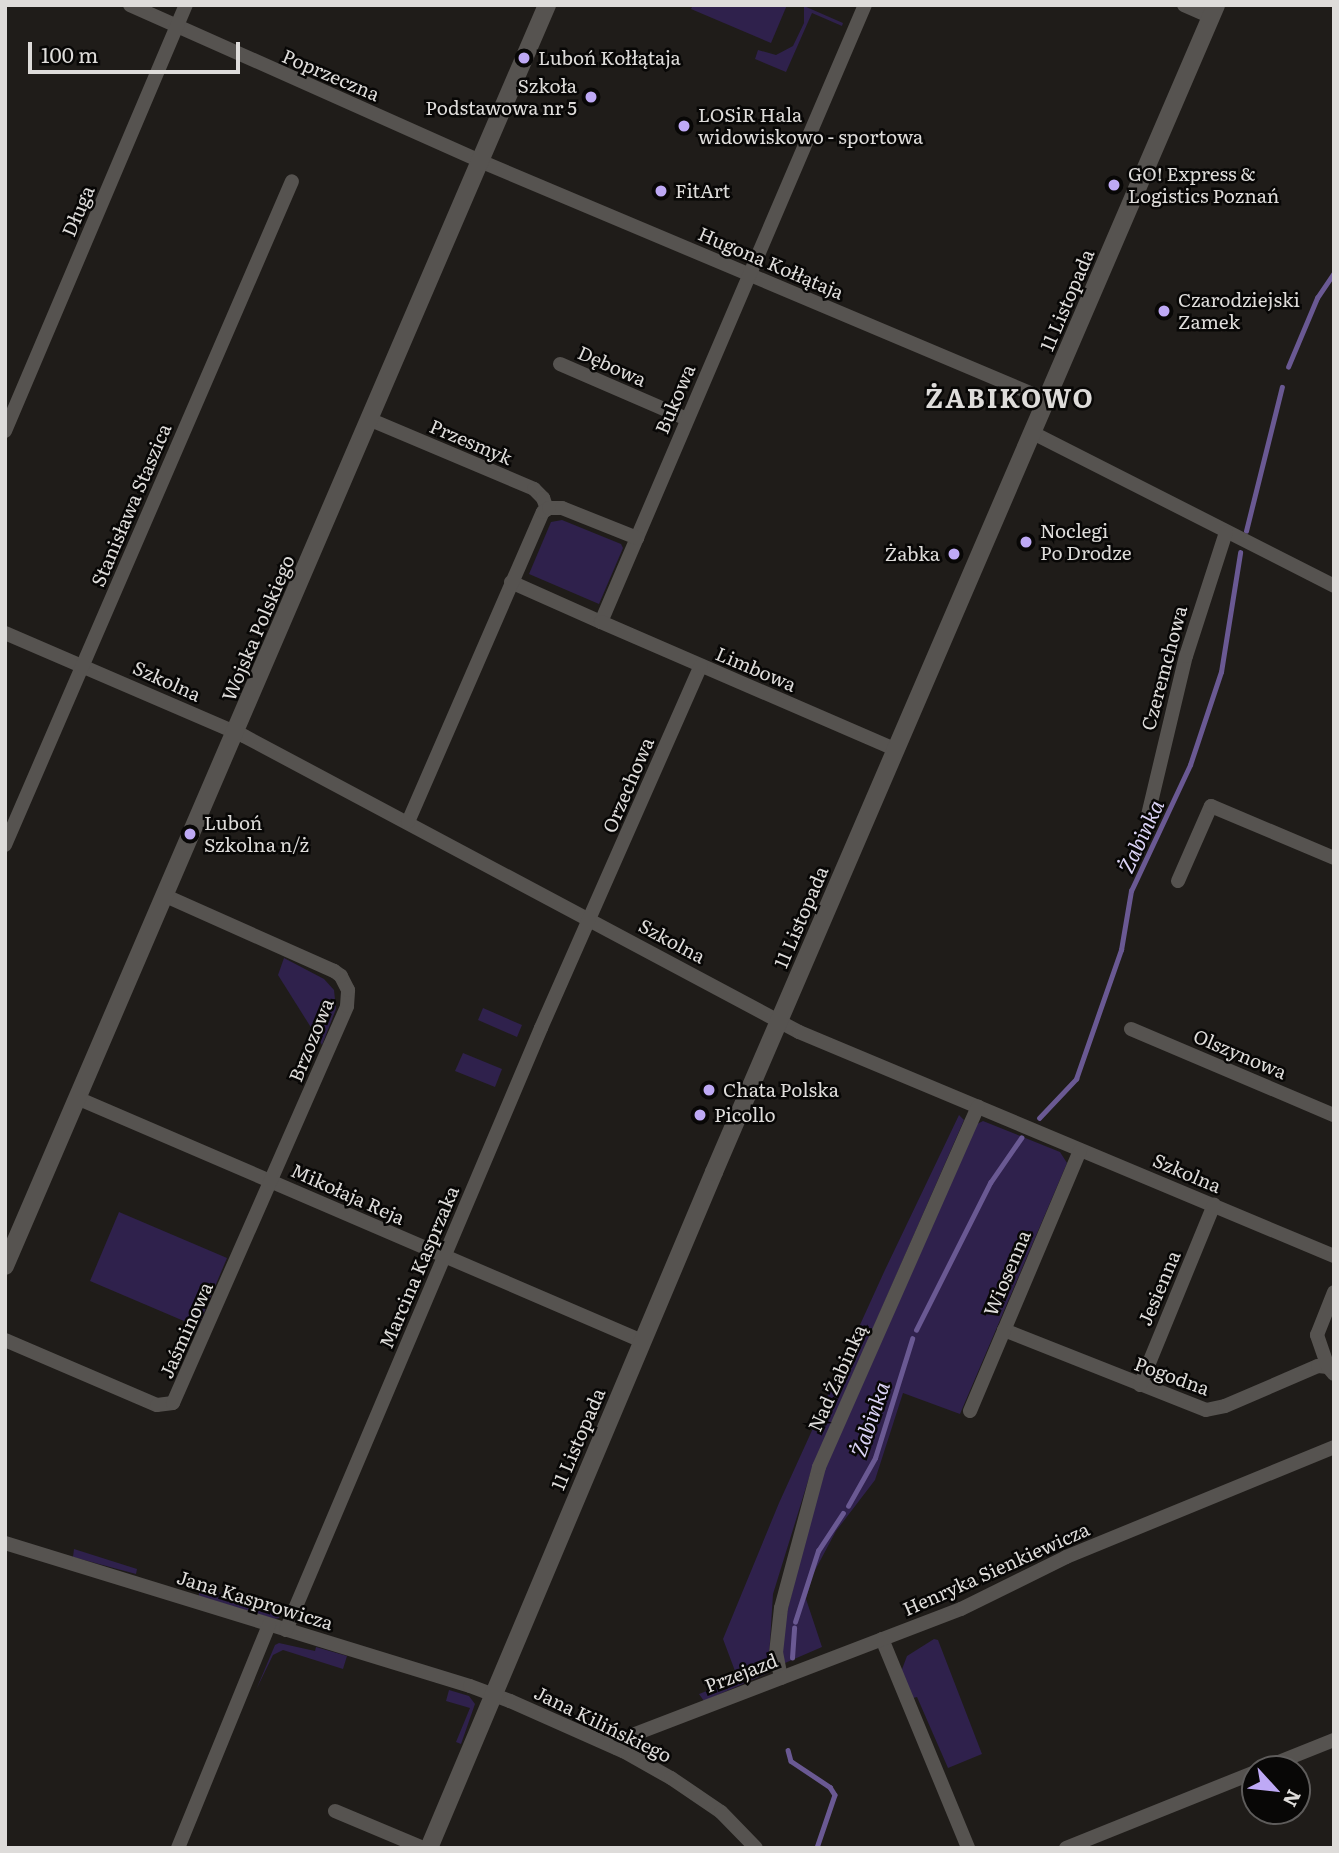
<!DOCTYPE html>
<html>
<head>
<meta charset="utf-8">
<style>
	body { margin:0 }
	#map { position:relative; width:1339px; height:1853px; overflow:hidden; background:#1f1c19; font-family:Literata,serif }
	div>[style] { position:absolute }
	.green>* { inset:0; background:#2f214c }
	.stream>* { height:4.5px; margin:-2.25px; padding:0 2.25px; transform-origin:2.25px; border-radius:2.25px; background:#6a5993 }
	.minor>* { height:14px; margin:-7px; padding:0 7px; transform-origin:7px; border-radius:7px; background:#565350 }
	.tertiary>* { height:18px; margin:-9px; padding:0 9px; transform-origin:9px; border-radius:9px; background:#565350 }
	.dots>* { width:19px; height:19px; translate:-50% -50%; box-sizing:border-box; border:4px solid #080706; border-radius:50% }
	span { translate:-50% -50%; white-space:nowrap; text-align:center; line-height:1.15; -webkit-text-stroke:5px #080706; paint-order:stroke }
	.poi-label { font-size:19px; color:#dedcda }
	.left { translate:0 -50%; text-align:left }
	.right { translate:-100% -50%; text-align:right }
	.street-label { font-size:19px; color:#dedcda }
	.water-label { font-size:21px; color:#dad2f5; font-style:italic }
	.district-label { font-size:26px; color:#dedcda; font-weight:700; letter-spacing:2px }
	.frame { position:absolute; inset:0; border:7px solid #dedcda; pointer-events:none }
	.north { position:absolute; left:1241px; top:1755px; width:70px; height:70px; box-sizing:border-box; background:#080706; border:2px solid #5e5c5b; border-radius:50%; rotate:117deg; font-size:19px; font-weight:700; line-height:28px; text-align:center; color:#dedcda }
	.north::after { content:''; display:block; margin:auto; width:24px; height:32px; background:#bea9f5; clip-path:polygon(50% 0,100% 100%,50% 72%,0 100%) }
	.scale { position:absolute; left:28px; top:42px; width:212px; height:32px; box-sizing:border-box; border:4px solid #dedcda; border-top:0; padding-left:9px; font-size:21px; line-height:24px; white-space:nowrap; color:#dedcda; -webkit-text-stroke:5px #080706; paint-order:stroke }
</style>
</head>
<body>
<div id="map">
	<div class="green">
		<i style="clip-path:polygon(693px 5px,787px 5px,771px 43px,691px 9px)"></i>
		<i style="clip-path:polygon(804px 6px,843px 23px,842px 26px,812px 13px,786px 72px,755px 59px,758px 50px,776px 55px,793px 46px,804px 23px)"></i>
		<i style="clip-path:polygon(562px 520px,621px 544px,623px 548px,599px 604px,529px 574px,551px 522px)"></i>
		<i style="clip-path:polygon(284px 958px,324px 979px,334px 990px,336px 1009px,322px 1045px,278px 975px)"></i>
		<i style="clip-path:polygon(483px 1008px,522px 1025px,517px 1037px,478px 1020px)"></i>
		<i style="clip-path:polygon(463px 1053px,502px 1069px,495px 1087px,455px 1071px)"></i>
		<i style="clip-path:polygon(959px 1115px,964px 1120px,812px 1468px,773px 1594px,768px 1673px,704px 1701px,699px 1694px,738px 1679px,723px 1639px,779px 1503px,884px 1272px)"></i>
		<i style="clip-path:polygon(983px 1121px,1060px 1152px,1067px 1163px,960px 1414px,903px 1393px,875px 1480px,836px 1531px,813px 1574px,806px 1599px,822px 1647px,785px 1663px,782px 1657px,786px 1616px,821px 1477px,977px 1124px)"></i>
		<i style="clip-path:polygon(119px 1212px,227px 1258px,198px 1327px,90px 1281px)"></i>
		<i style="clip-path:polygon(74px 1549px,137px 1569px,136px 1574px,73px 1557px)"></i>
		<i style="clip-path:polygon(199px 1586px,280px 1612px,279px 1618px,274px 1619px,199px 1596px)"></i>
		<i style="clip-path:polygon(934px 1639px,938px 1640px,982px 1754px,948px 1768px,917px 1697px,913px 1698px,901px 1672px,907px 1656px)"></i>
		<i style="clip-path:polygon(279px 1643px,315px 1651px,316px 1647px,347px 1656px,343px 1669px,283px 1650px,273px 1655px,256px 1690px,275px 1645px)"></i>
		<i style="clip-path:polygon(449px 1690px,469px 1696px,475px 1704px,461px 1744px,456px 1742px,470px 1708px,446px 1701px)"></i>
	</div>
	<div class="stream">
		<i style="left:1288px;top:367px;width:75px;rotate:-67.2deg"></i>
		<i style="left:1317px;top:298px;width:30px;rotate:-56deg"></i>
		<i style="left:1246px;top:531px;width:148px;rotate:-76deg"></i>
		<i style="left:1039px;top:1118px;width:54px;rotate:-46.5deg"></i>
		<i style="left:1076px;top:1079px;width:137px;rotate:-70.8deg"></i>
		<i style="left:1121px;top:950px;width:60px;rotate:-80.4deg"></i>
		<i style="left:1131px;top:891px;width:139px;rotate:-64.9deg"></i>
		<i style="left:1190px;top:765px;width:98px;rotate:-71.6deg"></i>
		<i style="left:1221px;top:672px;width:121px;rotate:-80.9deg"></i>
		<i style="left:916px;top:1330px;width:165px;rotate:-63.3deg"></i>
		<i style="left:990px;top:1183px;width:55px;rotate:-55.4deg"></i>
		<i style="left:848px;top:1506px;width:55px;rotate:-60.6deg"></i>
		<i style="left:875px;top:1458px;width:125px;rotate:-72.7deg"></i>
		<i style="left:795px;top:1622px;width:75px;rotate:-72.1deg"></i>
		<i style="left:818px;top:1551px;width:45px;rotate:-56.7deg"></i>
		<i style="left:792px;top:1658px;width:30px;rotate:-86deg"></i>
		<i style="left:788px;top:1750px;width:11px;rotate:75deg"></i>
		<i style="left:791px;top:1761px;width:47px;rotate:33.7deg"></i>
		<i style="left:830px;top:1787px;width:9px;rotate:58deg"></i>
		<i style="left:835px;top:1795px;width:56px;rotate:108.8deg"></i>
	</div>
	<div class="minor">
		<i style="left:130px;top:5px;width:383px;rotate:24deg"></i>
		<i style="left:480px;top:161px;width:615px;rotate:22.86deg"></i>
		<i style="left:1184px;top:5px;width:30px;rotate:24deg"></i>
		<i style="left:560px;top:364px;width:138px;rotate:23.4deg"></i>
		<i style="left:371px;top:420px;width:177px;rotate:22.9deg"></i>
		<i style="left:534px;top:489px;width:13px;rotate:45deg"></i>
		<i style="left:543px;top:498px;width:12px;rotate:70deg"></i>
		<i style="left:5px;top:431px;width:463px;rotate:-67deg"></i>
		<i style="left:1033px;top:433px;width:338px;rotate:26.9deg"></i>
		<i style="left:511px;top:582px;width:98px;rotate:24deg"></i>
		<i style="left:601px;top:622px;width:671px;rotate:-66.84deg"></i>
		<i style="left:601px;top:622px;width:322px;rotate:23.4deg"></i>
		<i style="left:5px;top:633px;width:260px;rotate:23.3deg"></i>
		<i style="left:244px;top:736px;width:629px;rotate:28.07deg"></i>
		<i style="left:799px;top:1032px;width:580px;rotate:22.72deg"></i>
		<i style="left:1148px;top:815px;width:163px;rotate:-76.6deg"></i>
		<i style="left:1186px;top:656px;width:130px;rotate:-72.1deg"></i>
		<i style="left:408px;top:822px;width:338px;rotate:-66.5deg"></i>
		<i style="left:543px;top:512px;width:7px;rotate:-34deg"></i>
		<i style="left:549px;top:508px;width:13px"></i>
		<i style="left:562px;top:508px;width:81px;rotate:21.8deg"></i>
		<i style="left:5px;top:845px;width:723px;rotate:-66.62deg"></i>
		<i style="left:1178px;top:881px;width:82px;rotate:-66.3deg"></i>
		<i style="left:1211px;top:806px;width:134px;rotate:22.9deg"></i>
		<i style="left:1131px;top:1029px;width:220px;rotate:23deg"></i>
		<i style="left:77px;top:1098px;width:615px;rotate:23.27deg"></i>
		<i style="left:1004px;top:1330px;width:217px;rotate:21.6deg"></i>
		<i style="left:1206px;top:1410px;width:19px;rotate:-12deg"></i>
		<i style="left:1225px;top:1406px;width:101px;rotate:-23.3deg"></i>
		<i style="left:1318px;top:1366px;width:10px;rotate:6deg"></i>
		<i style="left:1328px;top:1367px;width:9px;rotate:49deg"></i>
		<i style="left:5px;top:1340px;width:165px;rotate:23.2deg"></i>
		<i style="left:157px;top:1405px;width:16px;rotate:-7deg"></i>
		<i style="left:173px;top:1403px;width:433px;rotate:-66.3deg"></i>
		<i style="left:347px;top:1006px;width:16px;rotate:-86deg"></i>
		<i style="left:348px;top:990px;width:16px;rotate:-117deg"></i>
		<i style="left:341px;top:976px;width:9px;rotate:-144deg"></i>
		<i style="left:334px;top:971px;width:187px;rotate:-156deg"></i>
		<i style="left:1328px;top:1367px;width:34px;rotate:-109deg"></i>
		<i style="left:1317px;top:1335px;width:46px;rotate:-68.4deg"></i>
		<i style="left:1140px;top:1385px;width:195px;rotate:-67.7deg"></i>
		<i style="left:970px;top:1411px;width:283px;rotate:-67.1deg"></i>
		<i style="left:5px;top:1543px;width:486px;rotate:17.1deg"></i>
		<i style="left:470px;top:1686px;width:43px;rotate:20.6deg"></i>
		<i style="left:510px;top:1701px;width:124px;rotate:23.9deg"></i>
		<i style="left:623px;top:1751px;width:55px;rotate:29.4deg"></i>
		<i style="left:671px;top:1778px;width:60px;rotate:34.2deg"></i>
		<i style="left:721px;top:1812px;width:50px;rotate:45.8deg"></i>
		<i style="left:286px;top:1630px;width:654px;rotate:-67.04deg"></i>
		<i style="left:541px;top:1028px;width:396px;rotate:-66.2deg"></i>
		<i style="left:882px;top:1639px;width:226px;rotate:67.6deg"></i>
		<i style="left:781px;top:1678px;width:25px;rotate:-101deg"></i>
		<i style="left:776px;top:1653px;width:45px;rotate:-83.7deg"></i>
		<i style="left:781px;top:1608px;width:146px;rotate:-74.9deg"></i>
		<i style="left:819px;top:1467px;width:394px;rotate:-66.2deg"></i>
		<i style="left:616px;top:1748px;width:24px;rotate:-36deg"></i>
		<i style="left:635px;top:1734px;width:349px;rotate:-21deg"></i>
		<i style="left:961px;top:1609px;width:117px;rotate:-26.3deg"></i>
		<i style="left:1066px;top:1557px;width:290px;rotate:-22.3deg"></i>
		<i style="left:1261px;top:1769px;width:79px;rotate:-21.7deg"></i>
		<i style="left:335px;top:1811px;width:95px;rotate:22.8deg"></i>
		<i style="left:178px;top:1848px;width:241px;rotate:-67.8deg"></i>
		<i style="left:1066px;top:1848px;width:204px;rotate:-21.9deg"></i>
	</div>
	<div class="tertiary">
		<i style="left:5px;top:1266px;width:1373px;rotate:-66.74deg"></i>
		<i style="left:429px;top:1848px;width:734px;rotate:-67.14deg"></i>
		<i style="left:714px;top:1172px;width:1270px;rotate:-66.72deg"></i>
	</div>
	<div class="dots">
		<i style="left:524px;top:58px;background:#bea9f5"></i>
		<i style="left:591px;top:97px;background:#bea9f5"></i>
		<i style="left:684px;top:126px;background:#bea9f5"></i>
		<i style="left:1114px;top:185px;background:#bea9f5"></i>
		<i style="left:661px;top:191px;background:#bea9f5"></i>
		<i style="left:1164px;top:311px;background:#bea9f5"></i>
		<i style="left:1026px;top:542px;background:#bea9f5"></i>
		<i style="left:954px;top:554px;background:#bea9f5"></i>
		<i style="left:190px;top:834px;background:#bea9f5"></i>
		<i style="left:709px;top:1090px;background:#bea9f5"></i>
		<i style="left:700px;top:1115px;background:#bea9f5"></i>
	</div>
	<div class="poi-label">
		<span class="left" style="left:538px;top:58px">Luboń Kołłątaja</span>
		<span class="right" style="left:577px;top:97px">Szkoła<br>Podstawowa nr 5</span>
		<span class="left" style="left:698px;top:126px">LOSiR Hala<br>widowiskowo - sportowa</span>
		<span class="left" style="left:1128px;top:185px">GO! Express &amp;<br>Logistics Poznań</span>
		<span class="left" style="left:675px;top:191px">FitArt</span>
		<span class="left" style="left:1178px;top:311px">Czarodziejski<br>Zamek</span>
		<span class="left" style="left:1040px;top:542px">Noclegi<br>Po Drodze</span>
		<span class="right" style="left:940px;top:554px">Żabka</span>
		<span class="left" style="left:204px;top:834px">Luboń<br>Szkolna n/ż</span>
		<span class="left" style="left:723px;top:1090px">Chata Polska</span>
		<span class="left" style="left:714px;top:1115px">Picollo</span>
	</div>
	<div class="street-label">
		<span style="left:331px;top:75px;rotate:23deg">Poprzeczna</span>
		<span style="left:78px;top:211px;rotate:-67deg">Długa</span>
		<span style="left:771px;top:263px;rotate:23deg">Hugona Kołłątaja</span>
		<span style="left:1067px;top:300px;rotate:-67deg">11 Listopada</span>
		<span style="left:612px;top:366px;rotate:24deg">Dębowa</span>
		<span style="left:675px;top:399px;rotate:-67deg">Bukowa</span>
		<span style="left:471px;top:442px;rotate:23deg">Przesmyk</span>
		<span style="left:131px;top:505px;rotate:-67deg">Stanisława Staszica</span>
		<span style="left:258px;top:628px;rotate:-67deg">Wojska Polskiego</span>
		<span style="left:1164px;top:668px;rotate:-75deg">Czeremchowa</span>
		<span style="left:756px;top:669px;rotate:23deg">Limbowa</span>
		<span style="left:167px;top:681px;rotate:24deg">Szkolna</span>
		<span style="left:628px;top:785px;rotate:-67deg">Orzechowa</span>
		<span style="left:801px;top:917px;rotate:-67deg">11 Listopada</span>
		<span style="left:672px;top:941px;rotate:28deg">Szkolna</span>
		<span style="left:311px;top:1040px;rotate:-68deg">Brzozowa</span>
		<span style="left:1240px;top:1054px;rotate:23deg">Olszynowa</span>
		<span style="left:1187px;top:1173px;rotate:23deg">Szkolna</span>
		<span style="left:348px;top:1194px;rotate:24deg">Mikołaja Reja</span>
		<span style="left:419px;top:1267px;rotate:-67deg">Marcina Kasprzaka</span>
		<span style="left:1007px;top:1273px;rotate:-67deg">Wiosenna</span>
		<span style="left:1159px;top:1288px;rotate:-67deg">Jesienna</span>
		<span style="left:186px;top:1330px;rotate:-66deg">Jaśminowa</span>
		<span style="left:1172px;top:1376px;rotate:20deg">Pogodna</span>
		<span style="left:837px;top:1378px;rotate:-66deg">Nad Żabinką</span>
		<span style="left:578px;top:1439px;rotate:-67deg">11 Listopada</span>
		<span style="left:996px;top:1569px;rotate:-24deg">Henryka Sienkiewicza</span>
		<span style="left:255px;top:1600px;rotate:17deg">Jana Kasprowicza</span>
		<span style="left:741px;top:1673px;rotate:-21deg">Przejazd</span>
		<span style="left:603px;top:1724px;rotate:26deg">Jana Kilińskiego</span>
	</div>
	<div class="water-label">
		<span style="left:1140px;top:836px;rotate:-65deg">Żabinka</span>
		<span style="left:869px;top:1419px;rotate:-71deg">Żabinka</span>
	</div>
	<div class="district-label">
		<span style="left:1010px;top:397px">ŻABIKOWO</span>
	</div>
	<div class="frame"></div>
	<div class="north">N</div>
	<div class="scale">100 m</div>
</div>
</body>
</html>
